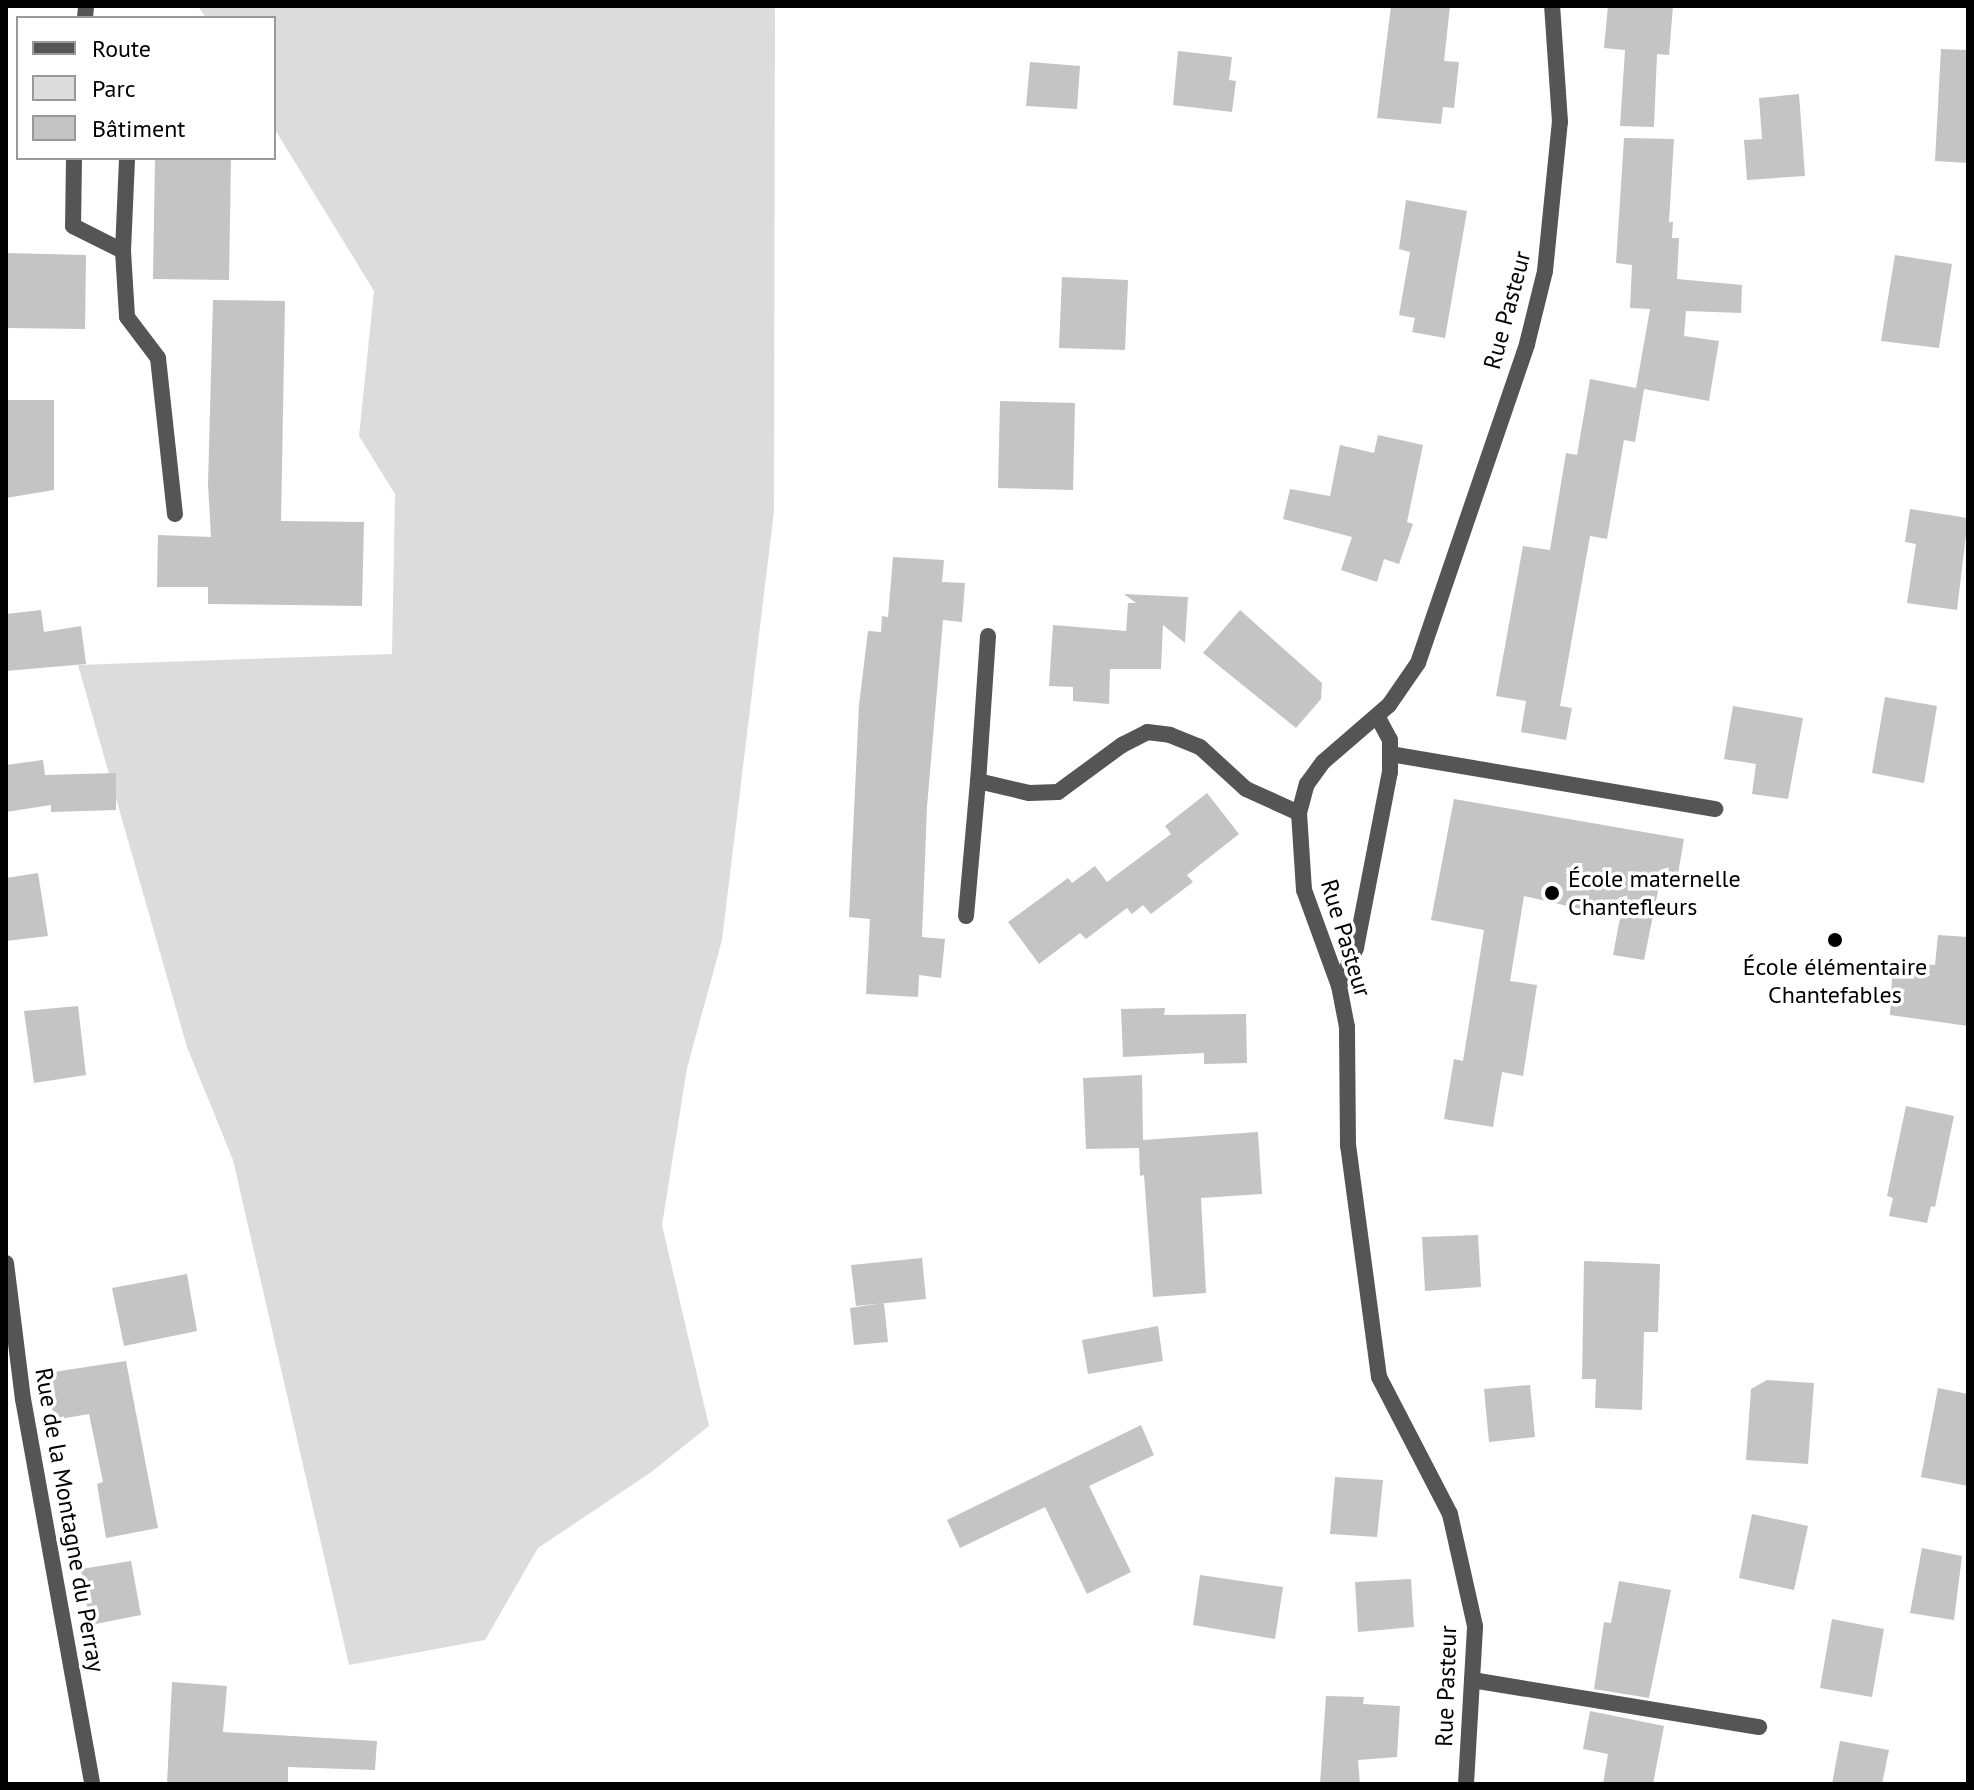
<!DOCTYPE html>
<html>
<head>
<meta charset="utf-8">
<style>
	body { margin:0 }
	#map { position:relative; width:1974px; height:1790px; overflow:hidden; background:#fff; font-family:"PT Sans",sans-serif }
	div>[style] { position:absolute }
	.green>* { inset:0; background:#dcdcdc }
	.building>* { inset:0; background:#c4c4c4 }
	.service>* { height:16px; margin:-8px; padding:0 8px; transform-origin:8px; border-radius:8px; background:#555 }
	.minor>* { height:16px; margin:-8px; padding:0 8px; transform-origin:8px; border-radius:8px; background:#555 }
	.dots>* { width:22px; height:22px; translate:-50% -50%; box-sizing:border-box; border:4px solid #fff; border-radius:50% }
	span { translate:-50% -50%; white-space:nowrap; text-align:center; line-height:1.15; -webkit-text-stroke:7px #fff; paint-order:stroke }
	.street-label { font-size:24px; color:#000 }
	.poi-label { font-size:24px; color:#000 }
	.left { translate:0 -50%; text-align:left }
	.frame { position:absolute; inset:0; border:8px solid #000; pointer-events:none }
	.legend { position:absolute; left:16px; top:16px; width:260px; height:144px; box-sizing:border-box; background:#fff; border:2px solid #999; margin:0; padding:10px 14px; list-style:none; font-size:24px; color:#000 }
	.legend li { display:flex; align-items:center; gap:16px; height:40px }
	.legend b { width:40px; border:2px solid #999 }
</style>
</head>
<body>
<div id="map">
	<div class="green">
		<i style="clip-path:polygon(198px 6px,775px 6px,774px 511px,722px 940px,687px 1068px,662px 1225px,709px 1426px,650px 1473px,538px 1548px,485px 1640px,349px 1665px,233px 1160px,187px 1047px,78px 665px,392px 654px,395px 494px,359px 436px,374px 291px,274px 128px,274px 18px,206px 18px)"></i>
	</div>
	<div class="building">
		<i style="clip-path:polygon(1391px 6px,1450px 6px,1444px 61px,1459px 62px,1454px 108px,1443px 107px,1441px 124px,1377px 118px)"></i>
		<i style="clip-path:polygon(1608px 6px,1673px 6px,1669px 55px,1657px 54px,1654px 127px,1620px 126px,1625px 50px,1604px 48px)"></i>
		<i style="clip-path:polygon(1941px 49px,1968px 50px,1968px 163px,1935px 161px)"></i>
		<i style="clip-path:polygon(1178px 51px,1232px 57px,1229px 80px,1236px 81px,1232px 112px,1173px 105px)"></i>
		<i style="clip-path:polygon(1030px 62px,1080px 66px,1077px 109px,1026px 106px)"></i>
		<i style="clip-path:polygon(1799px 94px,1805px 176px,1747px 180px,1744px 140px,1762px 139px,1759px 98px)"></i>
		<i style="clip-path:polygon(1624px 138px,1674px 139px,1669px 222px,1673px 222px,1672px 238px,1679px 238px,1677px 279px,1742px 285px,1741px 313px,1686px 311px,1684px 336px,1719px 341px,1709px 401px,1644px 389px,1635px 442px,1624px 440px,1607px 539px,1590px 536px,1560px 706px,1572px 708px,1566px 740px,1521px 732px,1526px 701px,1496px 696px,1523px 546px,1550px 550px,1566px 453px,1577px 455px,1590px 379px,1636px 388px,1650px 309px,1630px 308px,1632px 265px,1616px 263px)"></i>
		<i style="clip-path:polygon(155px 158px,231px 158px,229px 280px,153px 279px)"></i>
		<i style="clip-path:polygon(1406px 200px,1467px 211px,1445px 338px,1412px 332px,1415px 318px,1399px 315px,1410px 252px,1399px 249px)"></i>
		<i style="clip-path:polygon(6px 253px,86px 255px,85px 329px,6px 328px)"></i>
		<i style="clip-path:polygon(1895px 255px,1952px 264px,1939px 348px,1881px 341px)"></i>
		<i style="clip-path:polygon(1062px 277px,1128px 280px,1125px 350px,1059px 348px)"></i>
		<i style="clip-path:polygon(213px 300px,285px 301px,281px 521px,364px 522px,362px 606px,208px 604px,208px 587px,157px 587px,158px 535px,211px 537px,208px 484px)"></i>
		<i style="clip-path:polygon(6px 400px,54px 400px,54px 490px,6px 498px)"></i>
		<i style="clip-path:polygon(1000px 401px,1075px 403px,1073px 490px,998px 488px)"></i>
		<i style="clip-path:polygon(1378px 435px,1423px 445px,1407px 522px,1413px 524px,1399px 564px,1384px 559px,1377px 582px,1341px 570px,1352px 537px,1283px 519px,1290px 489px,1330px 496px,1340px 445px,1374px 453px)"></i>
		<i style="clip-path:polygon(1910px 509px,1968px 518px,1957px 610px,1907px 603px,1916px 544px,1905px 542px)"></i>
		<i style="clip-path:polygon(893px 557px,944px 560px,942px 582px,965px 583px,962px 622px,943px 620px,927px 807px,922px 937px,945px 939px,941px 978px,919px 975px,918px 997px,866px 994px,870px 919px,849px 917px,859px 705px,868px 631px,881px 632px,882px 616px,888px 617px)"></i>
		<i style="clip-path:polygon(1124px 594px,1188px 597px,1185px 643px,1163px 625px,1161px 669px,1110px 669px,1109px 704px,1073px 701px,1073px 687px,1049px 686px,1053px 625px,1126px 631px,1128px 603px,1136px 603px)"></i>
		<i style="clip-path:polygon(41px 610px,44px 632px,81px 626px,86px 664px,6px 671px,6px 614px)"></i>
		<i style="clip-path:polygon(1240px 610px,1322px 683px,1321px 699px,1296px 728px,1203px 653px)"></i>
		<i style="clip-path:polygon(1885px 697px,1937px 706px,1924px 783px,1872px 773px)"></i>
		<i style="clip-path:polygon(1733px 706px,1803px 718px,1788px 799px,1752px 794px,1756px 764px,1724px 759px)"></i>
		<i style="clip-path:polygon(43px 760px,45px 775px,116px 773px,116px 810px,51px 812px,51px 805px,6px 812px,6px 765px)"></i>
		<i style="clip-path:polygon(1207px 793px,1239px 834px,1187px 875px,1193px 882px,1151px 914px,1143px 905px,1132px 914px,1127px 908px,1086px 939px,1080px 933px,1039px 964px,1008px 922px,1068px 878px,1072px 883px,1095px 866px,1107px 882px,1171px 834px,1165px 826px)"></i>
		<i style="clip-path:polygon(1454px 799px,1684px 839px,1678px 874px,1662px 871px,1644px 960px,1613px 955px,1620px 918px,1524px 896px,1510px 981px,1537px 985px,1523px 1076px,1502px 1072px,1493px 1127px,1444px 1119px,1454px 1059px,1463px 1061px,1484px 930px,1431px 920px)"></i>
		<i style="clip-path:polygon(38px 873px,48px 936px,6px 941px,6px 878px)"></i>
		<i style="clip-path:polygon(1938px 935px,1968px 937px,1968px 1026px,1890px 1015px,1893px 961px,1935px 965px)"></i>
		<i style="clip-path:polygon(78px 1006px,86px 1075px,34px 1083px,24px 1011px)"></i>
		<i style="clip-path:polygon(1165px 1008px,1164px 1015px,1246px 1014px,1247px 1063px,1204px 1064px,1204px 1053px,1123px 1057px,1121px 1009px)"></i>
		<i style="clip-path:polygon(1142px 1075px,1143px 1140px,1258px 1132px,1262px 1194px,1201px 1198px,1206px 1293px,1153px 1297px,1144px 1175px,1140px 1176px,1139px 1148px,1086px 1149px,1083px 1078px)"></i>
		<i style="clip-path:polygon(1906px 1106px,1954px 1116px,1935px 1207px,1931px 1206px,1927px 1223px,1889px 1216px,1893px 1198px,1887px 1196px)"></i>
		<i style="clip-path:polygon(1478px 1235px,1481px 1287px,1425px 1291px,1422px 1237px)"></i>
		<i style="clip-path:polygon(922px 1258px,926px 1299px,856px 1306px,851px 1265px)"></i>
		<i style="clip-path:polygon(1584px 1261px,1660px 1264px,1658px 1332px,1644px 1332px,1642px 1410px,1595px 1408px,1596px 1379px,1582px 1379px)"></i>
		<i style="clip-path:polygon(187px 1274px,197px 1331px,124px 1346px,112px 1288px)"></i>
		<i style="clip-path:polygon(884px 1303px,888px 1342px,854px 1345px,850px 1308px)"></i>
		<i style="clip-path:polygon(1158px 1326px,1163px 1361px,1088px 1374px,1082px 1340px)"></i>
		<i style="clip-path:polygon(126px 1361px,158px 1528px,106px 1538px,97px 1484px,103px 1482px,89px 1414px,54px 1420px,47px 1373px)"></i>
		<i style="clip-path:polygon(1767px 1380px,1814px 1383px,1808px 1464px,1746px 1460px,1751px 1389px)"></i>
		<i style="clip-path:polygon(1530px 1385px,1535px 1437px,1489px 1442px,1484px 1389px)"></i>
		<i style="clip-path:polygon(1938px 1388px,1968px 1394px,1968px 1486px,1921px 1477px)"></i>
		<i style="clip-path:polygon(1141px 1425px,1154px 1455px,1089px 1486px,1131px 1572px,1087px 1594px,1045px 1507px,960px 1548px,947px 1520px)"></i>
		<i style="clip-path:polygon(1335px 1477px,1383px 1480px,1377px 1537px,1330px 1534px)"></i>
		<i style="clip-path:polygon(1752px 1514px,1808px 1526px,1794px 1590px,1739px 1578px)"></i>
		<i style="clip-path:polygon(1922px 1548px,1962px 1556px,1954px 1620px,1910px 1613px)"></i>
		<i style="clip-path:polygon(131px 1561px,141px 1615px,90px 1625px,81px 1569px)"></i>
		<i style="clip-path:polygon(1200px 1575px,1283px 1587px,1275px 1639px,1193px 1625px)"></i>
		<i style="clip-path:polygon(1411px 1579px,1414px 1627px,1358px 1632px,1355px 1582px)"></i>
		<i style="clip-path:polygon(1619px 1581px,1671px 1590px,1649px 1698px,1594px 1689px,1604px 1622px,1611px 1623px)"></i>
		<i style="clip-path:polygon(1832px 1619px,1884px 1629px,1872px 1697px,1820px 1688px)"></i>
		<i style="clip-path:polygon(172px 1682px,227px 1686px,223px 1732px,377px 1741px,375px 1770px,288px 1767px,288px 1784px,167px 1784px)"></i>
		<i style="clip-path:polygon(1326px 1696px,1364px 1697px,1363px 1704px,1400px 1706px,1397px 1757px,1358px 1760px,1360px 1784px,1320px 1784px)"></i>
		<i style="clip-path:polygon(1590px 1711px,1664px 1726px,1653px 1784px,1603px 1784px,1608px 1754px,1583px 1749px)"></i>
		<i style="clip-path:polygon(1840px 1741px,1889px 1750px,1882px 1784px,1832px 1784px)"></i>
	</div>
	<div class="service">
		<i style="left:1390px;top:754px;width:330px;rotate:9.6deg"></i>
		<i style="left:1339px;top:986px;width:42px;rotate:-65.9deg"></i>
		<i style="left:1356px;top:948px;width:179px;rotate:-79.1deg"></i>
		<i style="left:1390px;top:772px;width:32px;rotate:-90deg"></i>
		<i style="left:1390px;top:740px;width:27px;rotate:-118deg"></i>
		<i style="left:1472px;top:1680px;width:291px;rotate:9.3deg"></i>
	</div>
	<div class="minor">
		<i style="left:85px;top:18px;width:12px;rotate:-85deg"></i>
		<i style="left:74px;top:158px;width:68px;rotate:90.8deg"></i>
		<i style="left:73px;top:226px;width:56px;rotate:26.6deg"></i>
		<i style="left:123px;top:251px;width:66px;rotate:86.5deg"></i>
		<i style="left:127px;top:317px;width:51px;rotate:52.9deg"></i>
		<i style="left:158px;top:358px;width:157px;rotate:83.8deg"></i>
		<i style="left:123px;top:251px;width:93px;rotate:-87.5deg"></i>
		<i style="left:988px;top:636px;width:145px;rotate:93.9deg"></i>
		<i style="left:978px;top:781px;width:52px;rotate:13.2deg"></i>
		<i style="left:1029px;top:793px;width:29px;rotate:-2deg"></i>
		<i style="left:1058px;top:792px;width:79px;rotate:-36.3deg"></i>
		<i style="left:1122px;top:745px;width:28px;rotate:-27deg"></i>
		<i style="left:1147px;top:732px;width:23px;rotate:7deg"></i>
		<i style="left:1170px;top:735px;width:32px;rotate:22deg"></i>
		<i style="left:1200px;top:747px;width:62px;rotate:42.4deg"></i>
		<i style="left:1246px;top:789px;width:58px;rotate:24.4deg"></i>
		<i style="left:966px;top:916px;width:136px;rotate:-84.9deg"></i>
		<i style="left:6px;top:1263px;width:137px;rotate:82.9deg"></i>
		<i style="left:23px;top:1399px;width:391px;rotate:79.8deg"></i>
		<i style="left:1466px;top:1784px;width:158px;rotate:-86.7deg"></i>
		<i style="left:1475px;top:1626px;width:115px;rotate:-102.6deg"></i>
		<i style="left:1450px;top:1514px;width:154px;rotate:-117.4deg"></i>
		<i style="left:1379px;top:1377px;width:233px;rotate:-97.6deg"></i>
		<i style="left:1348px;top:1146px;width:119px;rotate:-90.5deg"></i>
		<i style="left:1347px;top:1027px;width:42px;rotate:-101deg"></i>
		<i style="left:1339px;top:986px;width:102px;rotate:-110deg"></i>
		<i style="left:1304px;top:890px;width:77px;rotate:-93.7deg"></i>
		<i style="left:1299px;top:813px;width:30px;rotate:-75deg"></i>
		<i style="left:1307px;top:784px;width:27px;rotate:-54deg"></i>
		<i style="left:1323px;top:762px;width:87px;rotate:-40.8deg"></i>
		<i style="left:1389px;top:705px;width:51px;rotate:-55.4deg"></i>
		<i style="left:1418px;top:663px;width:337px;rotate:-71.1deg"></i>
		<i style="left:1527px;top:344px;width:75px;rotate:-76.1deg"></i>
		<i style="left:1545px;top:271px;width:150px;rotate:-84.3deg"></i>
		<i style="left:1560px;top:122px;width:116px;rotate:-93.9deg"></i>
	</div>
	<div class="dots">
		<i style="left:1552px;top:893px;background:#000"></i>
		<i style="left:1835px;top:940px;background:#000"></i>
	</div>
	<div class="street-label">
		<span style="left:1507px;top:310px;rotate:-75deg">Rue Pasteur</span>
		<span style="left:1346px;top:938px;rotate:73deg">Rue Pasteur</span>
		<span style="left:70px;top:1520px;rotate:80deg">Rue de la Montagne du Perray</span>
		<span style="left:1446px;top:1686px;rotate:-88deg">Rue Pasteur</span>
	</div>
	<div class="poi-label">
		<span class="left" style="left:1568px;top:893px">École maternelle<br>Chantefleurs</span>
		<span style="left:1835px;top:981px">École élémentaire<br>Chantefables</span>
	</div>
	<div class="frame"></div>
	<ul class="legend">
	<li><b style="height:10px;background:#555"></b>Route</li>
	<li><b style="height:22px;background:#dcdcdc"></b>Parc</li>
	<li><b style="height:22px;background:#c4c4c4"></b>Bâtiment</li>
	</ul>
</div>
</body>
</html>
